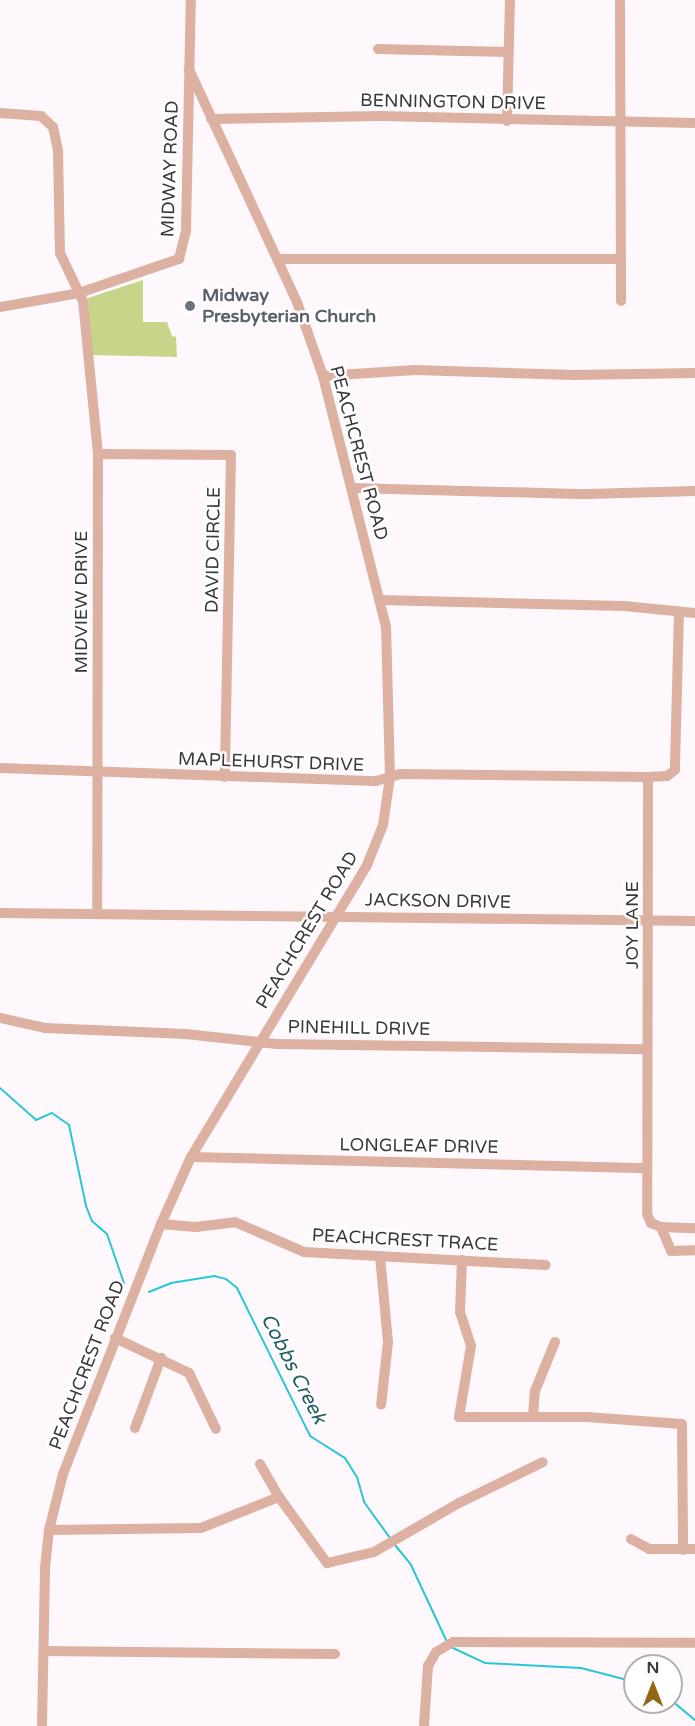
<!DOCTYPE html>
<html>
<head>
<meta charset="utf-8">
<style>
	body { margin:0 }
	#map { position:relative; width:695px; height:1726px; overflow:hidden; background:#fef8fd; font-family:"Varela Round",sans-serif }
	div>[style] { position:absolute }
	.green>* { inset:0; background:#c6d58a }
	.stream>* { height:2px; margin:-1px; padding:0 1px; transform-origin:1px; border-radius:1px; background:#27c7d8 }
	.minor>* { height:10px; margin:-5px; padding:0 5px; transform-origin:5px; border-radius:5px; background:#ddb1a2 }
	.dots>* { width:16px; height:16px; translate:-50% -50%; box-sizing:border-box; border:3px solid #fff; border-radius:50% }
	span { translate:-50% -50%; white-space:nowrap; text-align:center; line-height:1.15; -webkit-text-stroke:5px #fff; paint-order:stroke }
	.street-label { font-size:18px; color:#3a383a }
	.worship-label { font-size:18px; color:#5b616d; font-weight:700 }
	.left { translate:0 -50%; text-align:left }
	.water-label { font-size:20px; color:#215d64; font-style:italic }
	.north { position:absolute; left:623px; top:1654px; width:60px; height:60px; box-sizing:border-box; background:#fff; border:2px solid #b0afb0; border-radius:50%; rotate:0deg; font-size:16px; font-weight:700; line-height:24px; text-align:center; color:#3a383a }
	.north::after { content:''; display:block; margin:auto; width:21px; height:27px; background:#956615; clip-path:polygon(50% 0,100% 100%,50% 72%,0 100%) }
</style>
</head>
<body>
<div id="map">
	<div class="green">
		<i style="clip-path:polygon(143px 280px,143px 322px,167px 322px,172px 336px,176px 337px,177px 357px,90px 355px,88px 298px)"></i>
	</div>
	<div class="stream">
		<i style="left:0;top:1088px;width:48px;rotate:41.6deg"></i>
		<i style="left:36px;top:1120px;width:17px;rotate:-24deg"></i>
		<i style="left:52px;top:1113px;width:21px;rotate:35deg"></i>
		<i style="left:69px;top:1125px;width:83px;rotate:78.1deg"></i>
		<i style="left:86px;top:1206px;width:16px;rotate:68deg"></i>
		<i style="left:92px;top:1221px;width:20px;rotate:41deg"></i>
		<i style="left:107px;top:1234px;width:52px;rotate:70.9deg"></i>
		<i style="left:149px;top:1292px;width:24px;rotate:-22deg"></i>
		<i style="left:171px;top:1283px;width:44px;rotate:-9.2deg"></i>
		<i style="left:214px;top:1276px;width:12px;rotate:14deg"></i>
		<i style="left:226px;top:1279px;width:14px;rotate:39deg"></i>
		<i style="left:237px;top:1288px;width:165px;rotate:63.7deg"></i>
		<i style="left:310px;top:1436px;width:41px;rotate:32.2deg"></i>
		<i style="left:345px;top:1458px;width:22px;rotate:58deg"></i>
		<i style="left:357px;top:1477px;width:26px;rotate:74deg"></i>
		<i style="left:364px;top:1502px;width:44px;rotate:54.2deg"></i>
		<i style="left:395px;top:1545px;width:26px;rotate:51deg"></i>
		<i style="left:411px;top:1565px;width:85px;rotate:64.9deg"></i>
		<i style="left:453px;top:1648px;width:35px;rotate:25deg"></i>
		<i style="left:485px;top:1663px;width:96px;rotate:3deg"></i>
		<i style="left:581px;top:1668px;width:56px;rotate:14.5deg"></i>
		<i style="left:671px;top:1700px;width:31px;rotate:40deg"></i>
	</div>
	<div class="minor">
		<i style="left:620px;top:2px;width:299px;rotate:89.8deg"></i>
		<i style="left:378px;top:49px;width:130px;rotate:1.3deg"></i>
		<i style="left:0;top:113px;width:41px;rotate:4.2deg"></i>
		<i style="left:41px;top:116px;width:16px;rotate:43deg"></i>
		<i style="left:53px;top:127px;width:25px;rotate:78deg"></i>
		<i style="left:58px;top:151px;width:102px;rotate:88.9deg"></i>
		<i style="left:60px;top:253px;width:53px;rotate:64.4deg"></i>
		<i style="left:83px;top:301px;width:154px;rotate:84.4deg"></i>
		<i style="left:98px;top:454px;width:459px;rotate:90.1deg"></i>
		<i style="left:211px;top:119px;width:170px;rotate:-1deg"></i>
		<i style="left:381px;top:116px;width:314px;rotate:1.3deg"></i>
		<i style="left:507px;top:121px;width:121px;rotate:-88.6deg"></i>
		<i style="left:278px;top:259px;width:342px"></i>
		<i style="left:0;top:307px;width:80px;rotate:-10deg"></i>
		<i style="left:79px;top:293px;width:106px;rotate:-18.8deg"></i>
		<i style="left:179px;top:259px;width:30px;rotate:-76deg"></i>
		<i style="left:186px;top:230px;width:230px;rotate:-88.8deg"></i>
		<i style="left:323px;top:376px;width:92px;rotate:-3.7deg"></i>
		<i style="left:415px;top:370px;width:159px;rotate:1.8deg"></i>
		<i style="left:574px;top:375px;width:121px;rotate:-0.9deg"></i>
		<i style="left:98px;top:454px;width:133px;rotate:0.4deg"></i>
		<i style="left:231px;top:455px;width:322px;rotate:91.1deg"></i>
		<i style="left:352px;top:488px;width:235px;rotate:1.5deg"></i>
		<i style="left:587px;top:494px;width:108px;rotate:-1.6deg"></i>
		<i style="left:380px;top:600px;width:244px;rotate:1.4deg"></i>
		<i style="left:624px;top:606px;width:71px;rotate:5.6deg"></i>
		<i style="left:679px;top:612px;width:158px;rotate:91.5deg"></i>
		<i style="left:675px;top:770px;width:10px;rotate:143deg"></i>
		<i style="left:667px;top:776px;width:19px;rotate:177deg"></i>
		<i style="left:648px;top:777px;width:437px;rotate:90.1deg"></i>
		<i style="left:647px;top:1214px;width:10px;rotate:66deg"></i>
		<i style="left:651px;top:1223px;width:11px;rotate:22deg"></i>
		<i style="left:661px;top:1227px;width:34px;rotate:2deg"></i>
		<i style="left:0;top:768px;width:376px;rotate:2deg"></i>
		<i style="left:376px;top:781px;width:25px;rotate:-16deg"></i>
		<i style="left:400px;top:774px;width:248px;rotate:0.7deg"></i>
		<i style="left:0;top:913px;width:695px;rotate:0.66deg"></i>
		<i style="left:0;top:1018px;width:46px;rotate:12.5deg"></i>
		<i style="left:45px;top:1028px;width:141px;rotate:2.4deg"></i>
		<i style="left:186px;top:1034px;width:91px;rotate:6.3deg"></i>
		<i style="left:276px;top:1044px;width:371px;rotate:0.8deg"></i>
		<i style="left:191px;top:1157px;width:456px;rotate:1.4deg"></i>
		<i style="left:161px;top:1224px;width:35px;rotate:5deg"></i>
		<i style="left:196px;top:1227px;width:39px;rotate:-7deg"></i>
		<i style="left:235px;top:1222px;width:75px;rotate:23.5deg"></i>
		<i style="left:304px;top:1252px;width:242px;rotate:3.1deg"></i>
		<i style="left:661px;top:1227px;width:26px;rotate:67deg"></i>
		<i style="left:671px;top:1251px;width:24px;rotate:-2deg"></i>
		<i style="left:380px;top:1256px;width:86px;rotate:84.7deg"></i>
		<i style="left:388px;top:1342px;width:63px;rotate:96.3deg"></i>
		<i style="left:462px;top:1260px;width:52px;rotate:92.2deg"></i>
		<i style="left:460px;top:1312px;width:36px;rotate:72deg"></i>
		<i style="left:471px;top:1346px;width:72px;rotate:99.6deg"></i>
		<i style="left:459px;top:1417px;width:128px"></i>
		<i style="left:587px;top:1417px;width:95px;rotate:4.2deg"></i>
		<i style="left:682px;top:1424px;width:126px;rotate:89.5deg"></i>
		<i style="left:115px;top:1338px;width:82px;rotate:25.3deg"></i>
		<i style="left:189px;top:1373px;width:62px;rotate:64.3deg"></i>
		<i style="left:533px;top:1417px;width:26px;rotate:-86deg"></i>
		<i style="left:535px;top:1391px;width:53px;rotate:-67.8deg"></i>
		<i style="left:135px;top:1428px;width:75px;rotate:-69.6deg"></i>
		<i style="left:260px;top:1464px;width:38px;rotate:60deg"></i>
		<i style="left:279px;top:1497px;width:82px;rotate:54deg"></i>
		<i style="left:327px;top:1563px;width:48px;rotate:-13.2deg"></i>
		<i style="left:374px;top:1552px;width:98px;rotate:-30deg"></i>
		<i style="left:459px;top:1503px;width:93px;rotate:-26deg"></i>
		<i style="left:49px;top:1530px;width:152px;rotate:-0.8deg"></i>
		<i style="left:201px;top:1528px;width:84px;rotate:-21.7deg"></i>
		<i style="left:631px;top:1539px;width:21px;rotate:29deg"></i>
		<i style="left:649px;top:1549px;width:46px"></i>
		<i style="left:44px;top:1651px;width:291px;rotate:0.6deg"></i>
		<i style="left:42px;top:1726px;width:158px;rotate:-88.9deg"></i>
		<i style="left:45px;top:1568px;width:38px;rotate:-84deg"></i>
		<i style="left:49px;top:1530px;width:58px;rotate:-76deg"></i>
		<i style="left:63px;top:1474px;width:269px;rotate:-68.6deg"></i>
		<i style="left:161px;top:1224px;width:73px;rotate:-65.9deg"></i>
		<i style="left:191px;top:1157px;width:341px;rotate:-58.9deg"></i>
		<i style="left:367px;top:865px;width:43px;rotate:-68.2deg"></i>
		<i style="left:383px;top:825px;width:49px;rotate:-81.7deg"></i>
		<i style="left:390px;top:777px;width:150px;rotate:-91.5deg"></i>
		<i style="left:386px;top:627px;width:259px;rotate:-104.1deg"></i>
		<i style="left:323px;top:376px;width:78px;rotate:-109.4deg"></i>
		<i style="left:297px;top:302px;width:257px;rotate:-114.9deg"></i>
		<i style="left:424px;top:1726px;width:60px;rotate:-86.2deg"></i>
		<i style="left:428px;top:1666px;width:16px;rotate:-60deg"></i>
		<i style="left:436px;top:1652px;width:20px;rotate:-30deg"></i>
		<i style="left:453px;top:1642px;width:242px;rotate:0.2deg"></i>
	</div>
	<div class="dots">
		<i style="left:190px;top:306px;background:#6b7280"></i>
	</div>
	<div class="street-label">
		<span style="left:453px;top:102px;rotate:1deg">BENNINGTON DRIVE</span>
		<span style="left:170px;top:169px;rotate:-88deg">MIDWAY ROAD</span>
		<span style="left:359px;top:453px;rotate:75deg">PEACHCREST ROAD</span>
		<span style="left:213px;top:550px;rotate:-89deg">DAVID CIRCLE</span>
		<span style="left:81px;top:602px;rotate:-90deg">MIDVIEW DRIVE</span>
		<span style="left:271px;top:762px;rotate:2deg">MAPLEHURST DRIVE</span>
		<span style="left:438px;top:901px;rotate:1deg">JACKSON DRIVE</span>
		<span style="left:632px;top:925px;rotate:-90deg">JOY LANE</span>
		<span style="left:307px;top:930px;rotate:-59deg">PEACHCREST ROAD</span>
		<span style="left:359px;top:1028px;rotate:1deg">PINEHILL DRIVE</span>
		<span style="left:419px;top:1146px;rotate:1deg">LONGLEAF DRIVE</span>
		<span style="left:405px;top:1240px;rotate:3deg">PEACHCREST TRACE</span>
		<span style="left:87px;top:1365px;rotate:-69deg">PEACHCREST ROAD</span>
	</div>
	<div class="worship-label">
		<span class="left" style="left:202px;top:306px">Midway<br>Presbyterian Church</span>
	</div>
	<div class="water-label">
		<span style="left:293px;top:1369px;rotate:63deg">Cobbs Creek</span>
	</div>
	<div class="north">N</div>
</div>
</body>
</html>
